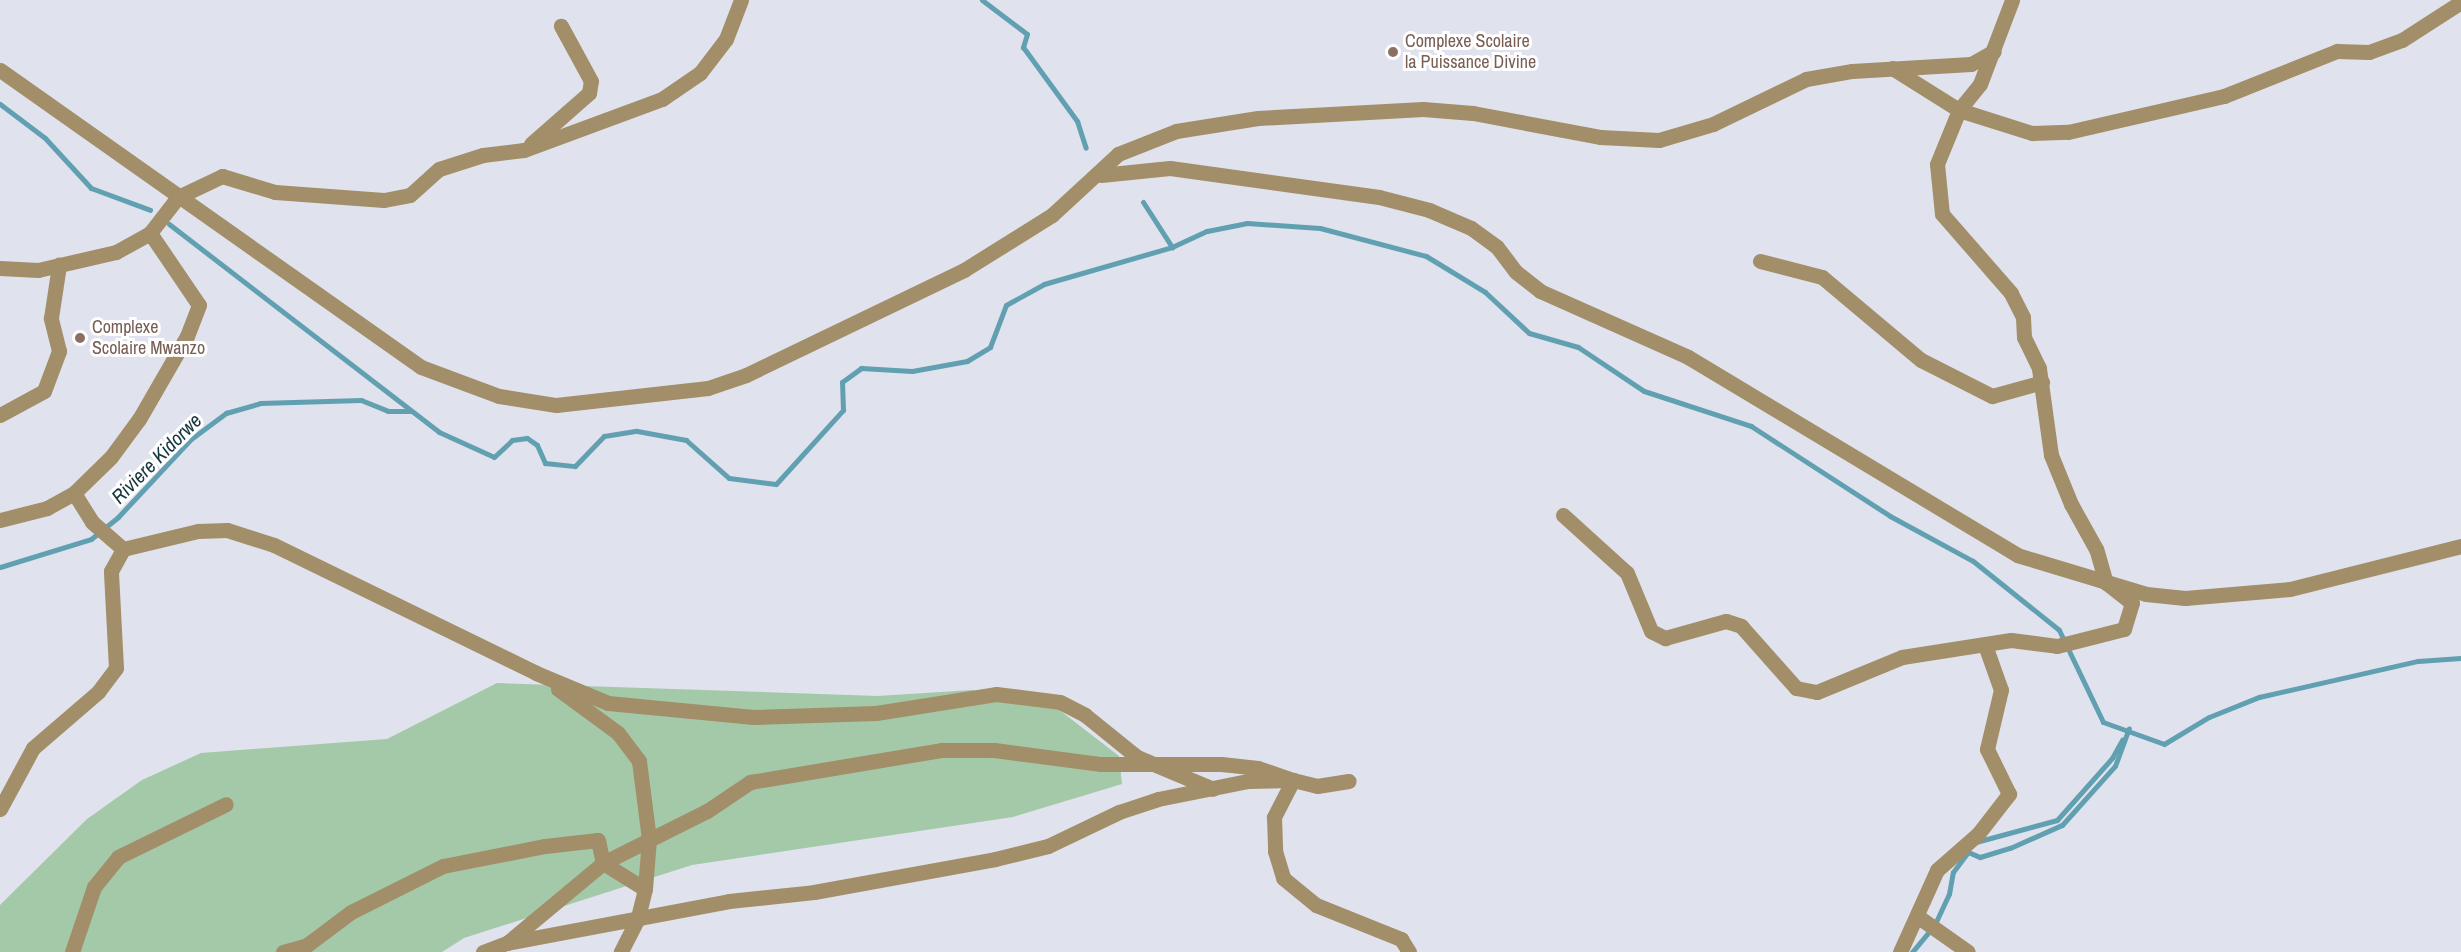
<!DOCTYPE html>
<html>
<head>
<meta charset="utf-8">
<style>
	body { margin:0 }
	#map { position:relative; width:2461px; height:952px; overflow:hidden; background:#e0e2ed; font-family:"Archivo Narrow",sans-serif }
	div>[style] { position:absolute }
	.green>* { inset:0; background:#a3c9a9 }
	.stream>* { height:5px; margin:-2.5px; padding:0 2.5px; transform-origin:2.5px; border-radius:2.5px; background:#61a0b1 }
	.street>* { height:15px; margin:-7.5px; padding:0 7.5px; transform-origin:7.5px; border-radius:7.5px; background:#a28e68 }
	.dots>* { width:16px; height:16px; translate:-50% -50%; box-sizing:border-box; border:3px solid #fff; border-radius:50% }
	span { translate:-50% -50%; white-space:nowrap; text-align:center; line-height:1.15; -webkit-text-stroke:6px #fff; paint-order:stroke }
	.education-label { font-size:18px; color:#785e54 }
	.left { translate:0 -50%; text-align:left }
	.water-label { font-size:20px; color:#18373f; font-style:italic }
</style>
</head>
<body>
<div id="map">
	<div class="green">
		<i style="clip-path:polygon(497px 683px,878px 696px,972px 690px,1058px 709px,1119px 756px,1122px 784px,1013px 817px,692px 865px,464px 938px,442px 952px,0 952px,0 905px,87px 819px,142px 780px,201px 753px,387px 739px)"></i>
	</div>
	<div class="stream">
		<i style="left:982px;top:0;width:56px;rotate:37.1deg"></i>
		<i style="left:1027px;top:34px;width:14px;rotate:107deg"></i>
		<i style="left:1023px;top:47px;width:92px;rotate:53.9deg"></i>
		<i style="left:1077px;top:121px;width:28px;rotate:72deg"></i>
		<i style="left:0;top:104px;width:56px;rotate:37.1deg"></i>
		<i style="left:45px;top:138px;width:68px;rotate:47.4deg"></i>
		<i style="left:91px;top:188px;width:63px;rotate:20.4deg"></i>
		<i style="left:1143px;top:202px;width:54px;rotate:57.2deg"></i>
		<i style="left:169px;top:224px;width:341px;rotate:37.6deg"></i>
		<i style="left:439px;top:432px;width:60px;rotate:24.4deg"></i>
		<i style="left:494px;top:457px;width:25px;rotate:-43deg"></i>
		<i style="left:512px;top:440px;width:15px;rotate:-8deg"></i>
		<i style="left:527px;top:438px;width:12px;rotate:35deg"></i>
		<i style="left:537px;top:445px;width:20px;rotate:66deg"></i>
		<i style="left:545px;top:463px;width:30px;rotate:6deg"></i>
		<i style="left:575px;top:466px;width:42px;rotate:-46deg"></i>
		<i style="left:604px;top:436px;width:33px;rotate:-9deg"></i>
		<i style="left:637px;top:431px;width:50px;rotate:10.4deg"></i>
		<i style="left:686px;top:440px;width:57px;rotate:41.5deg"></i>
		<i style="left:729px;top:478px;width:47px;rotate:7.3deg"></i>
		<i style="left:776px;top:484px;width:100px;rotate:-47.8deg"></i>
		<i style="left:843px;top:410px;width:28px;rotate:-92deg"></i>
		<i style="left:842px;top:382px;width:24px;rotate:-36deg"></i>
		<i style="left:861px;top:368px;width:51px;rotate:3.4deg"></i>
		<i style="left:912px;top:371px;width:56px;rotate:-10.3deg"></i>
		<i style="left:967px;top:361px;width:27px;rotate:-31deg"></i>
		<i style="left:990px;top:347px;width:45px;rotate:-69.1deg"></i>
		<i style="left:1006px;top:305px;width:43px;rotate:-28.9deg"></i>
		<i style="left:1044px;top:284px;width:133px;rotate:-16.1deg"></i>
		<i style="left:1172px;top:247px;width:38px;rotate:-25deg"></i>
		<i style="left:1207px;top:231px;width:41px;rotate:-11.3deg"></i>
		<i style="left:1247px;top:223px;width:73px;rotate:3.9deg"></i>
		<i style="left:1320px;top:228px;width:110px;rotate:14.8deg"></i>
		<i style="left:1426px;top:256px;width:69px;rotate:31.4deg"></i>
		<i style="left:1485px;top:292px;width:60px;rotate:43deg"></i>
		<i style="left:1529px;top:333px;width:51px;rotate:15.9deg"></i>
		<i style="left:1578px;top:347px;width:79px;rotate:33.7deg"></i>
		<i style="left:1644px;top:391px;width:113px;rotate:18.1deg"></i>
		<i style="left:1751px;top:426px;width:166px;rotate:32.9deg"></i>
		<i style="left:1890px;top:516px;width:94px;rotate:28.5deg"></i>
		<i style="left:1973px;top:561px;width:110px;rotate:38.7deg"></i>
		<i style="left:2059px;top:630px;width:102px;rotate:64.4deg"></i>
		<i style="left:2103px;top:722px;width:65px;rotate:19.8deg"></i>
		<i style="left:2164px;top:744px;width:52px;rotate:-31deg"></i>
		<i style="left:2209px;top:717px;width:54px;rotate:-21.8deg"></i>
		<i style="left:2259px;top:697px;width:163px;rotate:-12.8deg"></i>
		<i style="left:2418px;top:661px;width:43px;rotate:-4deg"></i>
		<i style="left:0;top:567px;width:95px;rotate:-17.1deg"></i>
		<i style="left:91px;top:539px;width:35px;rotate:-39deg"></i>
		<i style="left:118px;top:517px;width:107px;rotate:-46.9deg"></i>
		<i style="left:191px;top:439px;width:44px;rotate:-36.6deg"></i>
		<i style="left:226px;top:413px;width:35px;rotate:-16deg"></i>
		<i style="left:260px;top:403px;width:101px;rotate:-1.7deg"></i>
		<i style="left:361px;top:400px;width:29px;rotate:22deg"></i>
		<i style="left:388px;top:411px;width:22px"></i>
		<i style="left:1976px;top:842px;width:84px;rotate:-15.2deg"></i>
		<i style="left:2057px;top:820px;width:83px;rotate:-48.4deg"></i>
		<i style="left:2112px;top:758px;width:21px;rotate:-61deg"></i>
		<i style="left:1912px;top:952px;width:34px;rotate:-50deg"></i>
		<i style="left:1934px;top:926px;width:35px;rotate:-65deg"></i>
		<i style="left:1949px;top:894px;width:22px;rotate:-80deg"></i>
		<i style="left:1953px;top:872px;width:25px;rotate:-53deg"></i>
		<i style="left:1968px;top:852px;width:13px;rotate:23deg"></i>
		<i style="left:1980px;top:857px;width:31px;rotate:-17deg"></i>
		<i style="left:2010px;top:848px;width:57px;rotate:-23.9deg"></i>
		<i style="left:2062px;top:825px;width:79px;rotate:-48.1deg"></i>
		<i style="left:2115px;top:766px;width:40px;rotate:-69.8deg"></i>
	</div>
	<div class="street">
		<i style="left:1892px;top:68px;width:79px;rotate:32.1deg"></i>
		<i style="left:1959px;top:110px;width:77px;rotate:17.5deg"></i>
		<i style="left:2032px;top:133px;width:36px;rotate:-2deg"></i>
		<i style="left:2068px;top:132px;width:160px;rotate:-13deg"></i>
		<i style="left:2224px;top:96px;width:122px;rotate:-21.7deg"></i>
		<i style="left:2337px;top:51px;width:32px;rotate:2deg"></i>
		<i style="left:2369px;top:52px;width:35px;rotate:-20deg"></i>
		<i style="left:2402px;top:40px;width:70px;rotate:-32.8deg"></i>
		<i style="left:0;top:70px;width:515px;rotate:35.2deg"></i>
		<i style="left:421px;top:367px;width:83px;rotate:20.4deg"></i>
		<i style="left:499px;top:396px;width:58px;rotate:9deg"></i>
		<i style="left:556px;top:405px;width:153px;rotate:-6.4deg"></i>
		<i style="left:708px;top:388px;width:40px;rotate:-18.9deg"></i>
		<i style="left:746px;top:375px;width:242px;rotate:-25.7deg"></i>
		<i style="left:964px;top:270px;width:104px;rotate:-32deg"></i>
		<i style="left:1052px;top:215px;width:90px;rotate:-42.7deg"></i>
		<i style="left:1118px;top:154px;width:62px;rotate:-21.6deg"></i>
		<i style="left:1176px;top:131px;width:83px;rotate:-9deg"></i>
		<i style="left:1258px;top:118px;width:165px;rotate:-3.1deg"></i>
		<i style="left:1423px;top:109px;width:50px;rotate:4.6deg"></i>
		<i style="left:1473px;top:113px;width:129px;rotate:10.7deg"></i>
		<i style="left:1600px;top:137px;width:59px;rotate:2.9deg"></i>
		<i style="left:1659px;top:140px;width:56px;rotate:-16.5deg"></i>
		<i style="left:1713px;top:124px;width:103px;rotate:-25.8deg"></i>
		<i style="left:1806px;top:79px;width:47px;rotate:-9.9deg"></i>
		<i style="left:1852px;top:71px;width:119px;rotate:-3.4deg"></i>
		<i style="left:1971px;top:64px;width:26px;rotate:-29deg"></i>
		<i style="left:531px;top:144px;width:77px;rotate:-41.3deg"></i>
		<i style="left:589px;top:93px;width:12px;rotate:-81deg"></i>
		<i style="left:591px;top:81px;width:63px;rotate:-118.6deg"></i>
		<i style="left:1101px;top:175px;width:69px;rotate:-5.8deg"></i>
		<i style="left:1170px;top:168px;width:211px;rotate:7.9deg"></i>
		<i style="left:1379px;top:197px;width:52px;rotate:14.6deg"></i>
		<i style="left:1429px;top:210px;width:46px;rotate:23.2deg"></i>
		<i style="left:1471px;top:228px;width:32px;rotate:36deg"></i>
		<i style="left:1497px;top:247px;width:31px;rotate:53deg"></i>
		<i style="left:1516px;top:272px;width:31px;rotate:38deg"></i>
		<i style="left:1540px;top:291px;width:162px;rotate:24deg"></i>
		<i style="left:1688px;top:357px;width:384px;rotate:31deg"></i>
		<i style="left:2017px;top:555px;width:135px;rotate:16.8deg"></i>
		<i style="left:2146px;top:594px;width:39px;rotate:6deg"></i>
		<i style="left:2185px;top:598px;width:105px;rotate:-4.9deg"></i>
		<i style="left:2290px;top:589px;width:176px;rotate:-14.1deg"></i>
		<i style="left:150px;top:233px;width:87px;rotate:55.8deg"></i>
		<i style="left:199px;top:305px;width:33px;rotate:111deg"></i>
		<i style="left:187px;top:336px;width:96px;rotate:120deg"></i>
		<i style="left:139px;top:419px;width:47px;rotate:126.4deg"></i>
		<i style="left:111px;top:457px;width:52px;rotate:135.8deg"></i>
		<i style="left:74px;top:493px;width:34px;rotate:58deg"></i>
		<i style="left:92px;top:522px;width:41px;rotate:41.1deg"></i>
		<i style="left:123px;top:549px;width:77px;rotate:-13.5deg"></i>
		<i style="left:198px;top:531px;width:29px;rotate:-2deg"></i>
		<i style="left:227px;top:530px;width:49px;rotate:17.7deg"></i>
		<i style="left:274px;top:545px;width:292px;rotate:26deg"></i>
		<i style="left:536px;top:673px;width:78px;rotate:22.6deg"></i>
		<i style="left:608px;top:703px;width:146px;rotate:5.5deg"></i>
		<i style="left:753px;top:717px;width:123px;rotate:-1.9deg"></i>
		<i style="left:876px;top:713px;width:121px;rotate:-9deg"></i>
		<i style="left:996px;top:694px;width:64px;rotate:7.1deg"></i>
		<i style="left:1060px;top:702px;width:28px;rotate:27deg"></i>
		<i style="left:1085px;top:715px;width:67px;rotate:38.9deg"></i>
		<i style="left:1137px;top:757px;width:82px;rotate:22.8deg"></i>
		<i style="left:1760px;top:261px;width:64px;rotate:14.5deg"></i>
		<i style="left:1822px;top:277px;width:129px;rotate:40deg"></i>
		<i style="left:1921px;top:360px;width:80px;rotate:26.9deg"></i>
		<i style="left:1992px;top:396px;width:52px;rotate:-15.6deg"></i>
		<i style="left:0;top:268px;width:38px;rotate:3deg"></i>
		<i style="left:38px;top:270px;width:80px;rotate:-13deg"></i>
		<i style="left:116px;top:252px;width:39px;rotate:-29deg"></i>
		<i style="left:150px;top:233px;width:46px;rotate:-52.1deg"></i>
		<i style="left:178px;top:197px;width:49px;rotate:-25.5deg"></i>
		<i style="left:222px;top:176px;width:55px;rotate:16.8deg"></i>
		<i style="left:275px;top:192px;width:109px;rotate:4.2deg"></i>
		<i style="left:384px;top:200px;width:26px;rotate:-11deg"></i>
		<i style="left:410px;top:195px;width:39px;rotate:-42deg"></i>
		<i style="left:439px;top:169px;width:46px;rotate:-17.7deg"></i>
		<i style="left:483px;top:155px;width:41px;rotate:-7deg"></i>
		<i style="left:524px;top:150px;width:147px;rotate:-20.3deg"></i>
		<i style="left:662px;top:99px;width:46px;rotate:-34.4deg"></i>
		<i style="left:700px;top:73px;width:43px;rotate:-52.6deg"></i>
		<i style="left:726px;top:39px;width:42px;rotate:-69deg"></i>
		<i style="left:0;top:415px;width:50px;rotate:-28.6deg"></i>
		<i style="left:44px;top:391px;width:43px;rotate:-69.4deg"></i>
		<i style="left:59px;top:351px;width:34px;rotate:-104deg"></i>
		<i style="left:51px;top:318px;width:54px;rotate:-81.4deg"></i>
		<i style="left:1563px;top:515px;width:86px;rotate:42.2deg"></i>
		<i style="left:1627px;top:573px;width:63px;rotate:67.5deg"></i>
		<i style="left:1651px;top:631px;width:16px;rotate:27deg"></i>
		<i style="left:1665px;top:638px;width:63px;rotate:-15.6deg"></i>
		<i style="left:1726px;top:621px;width:16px;rotate:18deg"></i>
		<i style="left:1741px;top:626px;width:83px;rotate:48.4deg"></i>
		<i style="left:1796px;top:688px;width:21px;rotate:11deg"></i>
		<i style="left:1817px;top:692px;width:92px;rotate:-22.4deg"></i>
		<i style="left:1902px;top:657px;width:110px;rotate:-8.9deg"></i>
		<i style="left:2011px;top:640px;width:46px;rotate:7.4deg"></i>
		<i style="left:2057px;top:646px;width:69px;rotate:-14.2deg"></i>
		<i style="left:2124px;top:629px;width:27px;rotate:-73deg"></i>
		<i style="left:2132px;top:603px;width:33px;rotate:-142deg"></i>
		<i style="left:2106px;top:583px;width:35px;rotate:-106deg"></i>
		<i style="left:2096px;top:549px;width:51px;rotate:-119.1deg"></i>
		<i style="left:2071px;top:504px;width:53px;rotate:-112.2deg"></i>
		<i style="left:2051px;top:455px;width:88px;rotate:-97.9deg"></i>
		<i style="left:2039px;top:368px;width:34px;rotate:-116deg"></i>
		<i style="left:2024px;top:337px;width:20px;rotate:-93deg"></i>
		<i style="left:2023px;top:317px;width:27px;rotate:-117deg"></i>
		<i style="left:2011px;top:293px;width:105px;rotate:-131.1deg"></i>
		<i style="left:1942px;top:214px;width:50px;rotate:-95.7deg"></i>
		<i style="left:1937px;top:164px;width:58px;rotate:-67.8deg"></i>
		<i style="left:1959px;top:110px;width:33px;rotate:-51deg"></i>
		<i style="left:1980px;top:84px;width:90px;rotate:-69.1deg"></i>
		<i style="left:0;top:520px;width:49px;rotate:-14.3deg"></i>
		<i style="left:47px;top:508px;width:31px;rotate:-29deg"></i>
		<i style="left:558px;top:689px;width:74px;rotate:36.3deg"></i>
		<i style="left:618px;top:733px;width:35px;rotate:53deg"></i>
		<i style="left:639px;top:761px;width:79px;rotate:82.7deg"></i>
		<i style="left:649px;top:839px;width:50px;rotate:94.6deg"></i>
		<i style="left:645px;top:889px;width:30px;rotate:104deg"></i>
		<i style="left:638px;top:918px;width:38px;rotate:117deg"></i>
		<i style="left:0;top:809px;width:69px;rotate:-61.6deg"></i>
		<i style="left:33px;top:748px;width:86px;rotate:-40.7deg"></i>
		<i style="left:98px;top:692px;width:30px;rotate:-53deg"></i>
		<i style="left:116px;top:668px;width:97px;rotate:-93deg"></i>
		<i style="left:111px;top:571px;width:25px;rotate:-61deg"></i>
		<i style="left:1917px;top:916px;width:62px;rotate:35.2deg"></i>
		<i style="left:507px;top:943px;width:125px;rotate:-39.8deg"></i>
		<i style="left:603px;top:863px;width:116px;rotate:-26.6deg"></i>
		<i style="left:707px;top:811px;width:52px;rotate:-34deg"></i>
		<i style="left:750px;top:782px;width:195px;rotate:-9.5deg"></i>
		<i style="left:942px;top:750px;width:52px"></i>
		<i style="left:994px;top:750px;width:108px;rotate:7.5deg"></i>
		<i style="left:1101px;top:764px;width:120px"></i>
		<i style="left:1221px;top:764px;width:37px;rotate:6deg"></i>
		<i style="left:1258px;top:768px;width:37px;rotate:19deg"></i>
		<i style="left:1293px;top:780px;width:42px;rotate:117.2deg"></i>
		<i style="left:1274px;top:817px;width:34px;rotate:88deg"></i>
		<i style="left:1275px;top:851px;width:28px;rotate:73deg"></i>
		<i style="left:1283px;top:878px;width:43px;rotate:39.3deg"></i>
		<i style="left:1316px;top:905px;width:92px;rotate:21.8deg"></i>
		<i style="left:1401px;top:939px;width:15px;rotate:58deg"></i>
		<i style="left:72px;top:952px;width:69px;rotate:-71.3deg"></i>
		<i style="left:94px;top:887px;width:38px;rotate:-51deg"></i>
		<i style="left:118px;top:857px;width:120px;rotate:-26.1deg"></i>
		<i style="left:283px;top:952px;width:25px;rotate:-16deg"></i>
		<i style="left:307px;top:945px;width:55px;rotate:-36.9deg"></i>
		<i style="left:351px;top:912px;width:103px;rotate:-26.6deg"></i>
		<i style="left:443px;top:866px;width:104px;rotate:-11.1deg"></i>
		<i style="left:545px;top:846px;width:53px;rotate:-6.5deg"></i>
		<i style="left:598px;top:840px;width:24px;rotate:78deg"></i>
		<i style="left:603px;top:863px;width:49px;rotate:31.8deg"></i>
		<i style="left:483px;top:952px;width:26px;rotate:-21deg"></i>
		<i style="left:507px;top:943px;width:226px;rotate:-10.7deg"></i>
		<i style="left:729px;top:901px;width:85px;rotate:-6deg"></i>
		<i style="left:814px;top:892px;width:184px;rotate:-10.3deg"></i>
		<i style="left:995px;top:859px;width:55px;rotate:-13.8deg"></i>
		<i style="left:1048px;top:846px;width:79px;rotate:-25.6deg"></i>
		<i style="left:1119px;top:812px;width:41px;rotate:-18.4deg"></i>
		<i style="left:1158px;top:799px;width:92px;rotate:-11.3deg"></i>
		<i style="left:1248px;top:781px;width:45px;rotate:-1.3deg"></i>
		<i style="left:1293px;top:780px;width:25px;rotate:14deg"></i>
		<i style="left:1317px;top:786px;width:32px;rotate:-9deg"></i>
		<i style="left:1900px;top:952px;width:90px;rotate:-65.7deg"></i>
		<i style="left:1937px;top:870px;width:55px;rotate:-41.3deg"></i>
		<i style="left:1978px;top:834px;width:51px;rotate:-52.2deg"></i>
		<i style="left:2009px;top:794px;width:50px;rotate:-116.1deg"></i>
		<i style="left:1987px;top:749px;width:61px;rotate:-76.7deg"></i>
		<i style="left:2001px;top:690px;width:48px;rotate:-109.6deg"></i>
	</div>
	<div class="dots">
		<i style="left:1393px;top:52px;background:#8d6e63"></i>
		<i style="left:80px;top:338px;background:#8d6e63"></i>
	</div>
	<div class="education-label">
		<span class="left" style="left:1405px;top:52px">Complexe Scolaire<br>la Puissance Divine</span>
		<span class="left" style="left:92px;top:338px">Complexe<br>Scolaire Mwanzo</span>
	</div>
	<div class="water-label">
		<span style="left:156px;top:458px;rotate:-45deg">Riviere Kidorwe</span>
	</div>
</div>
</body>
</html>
